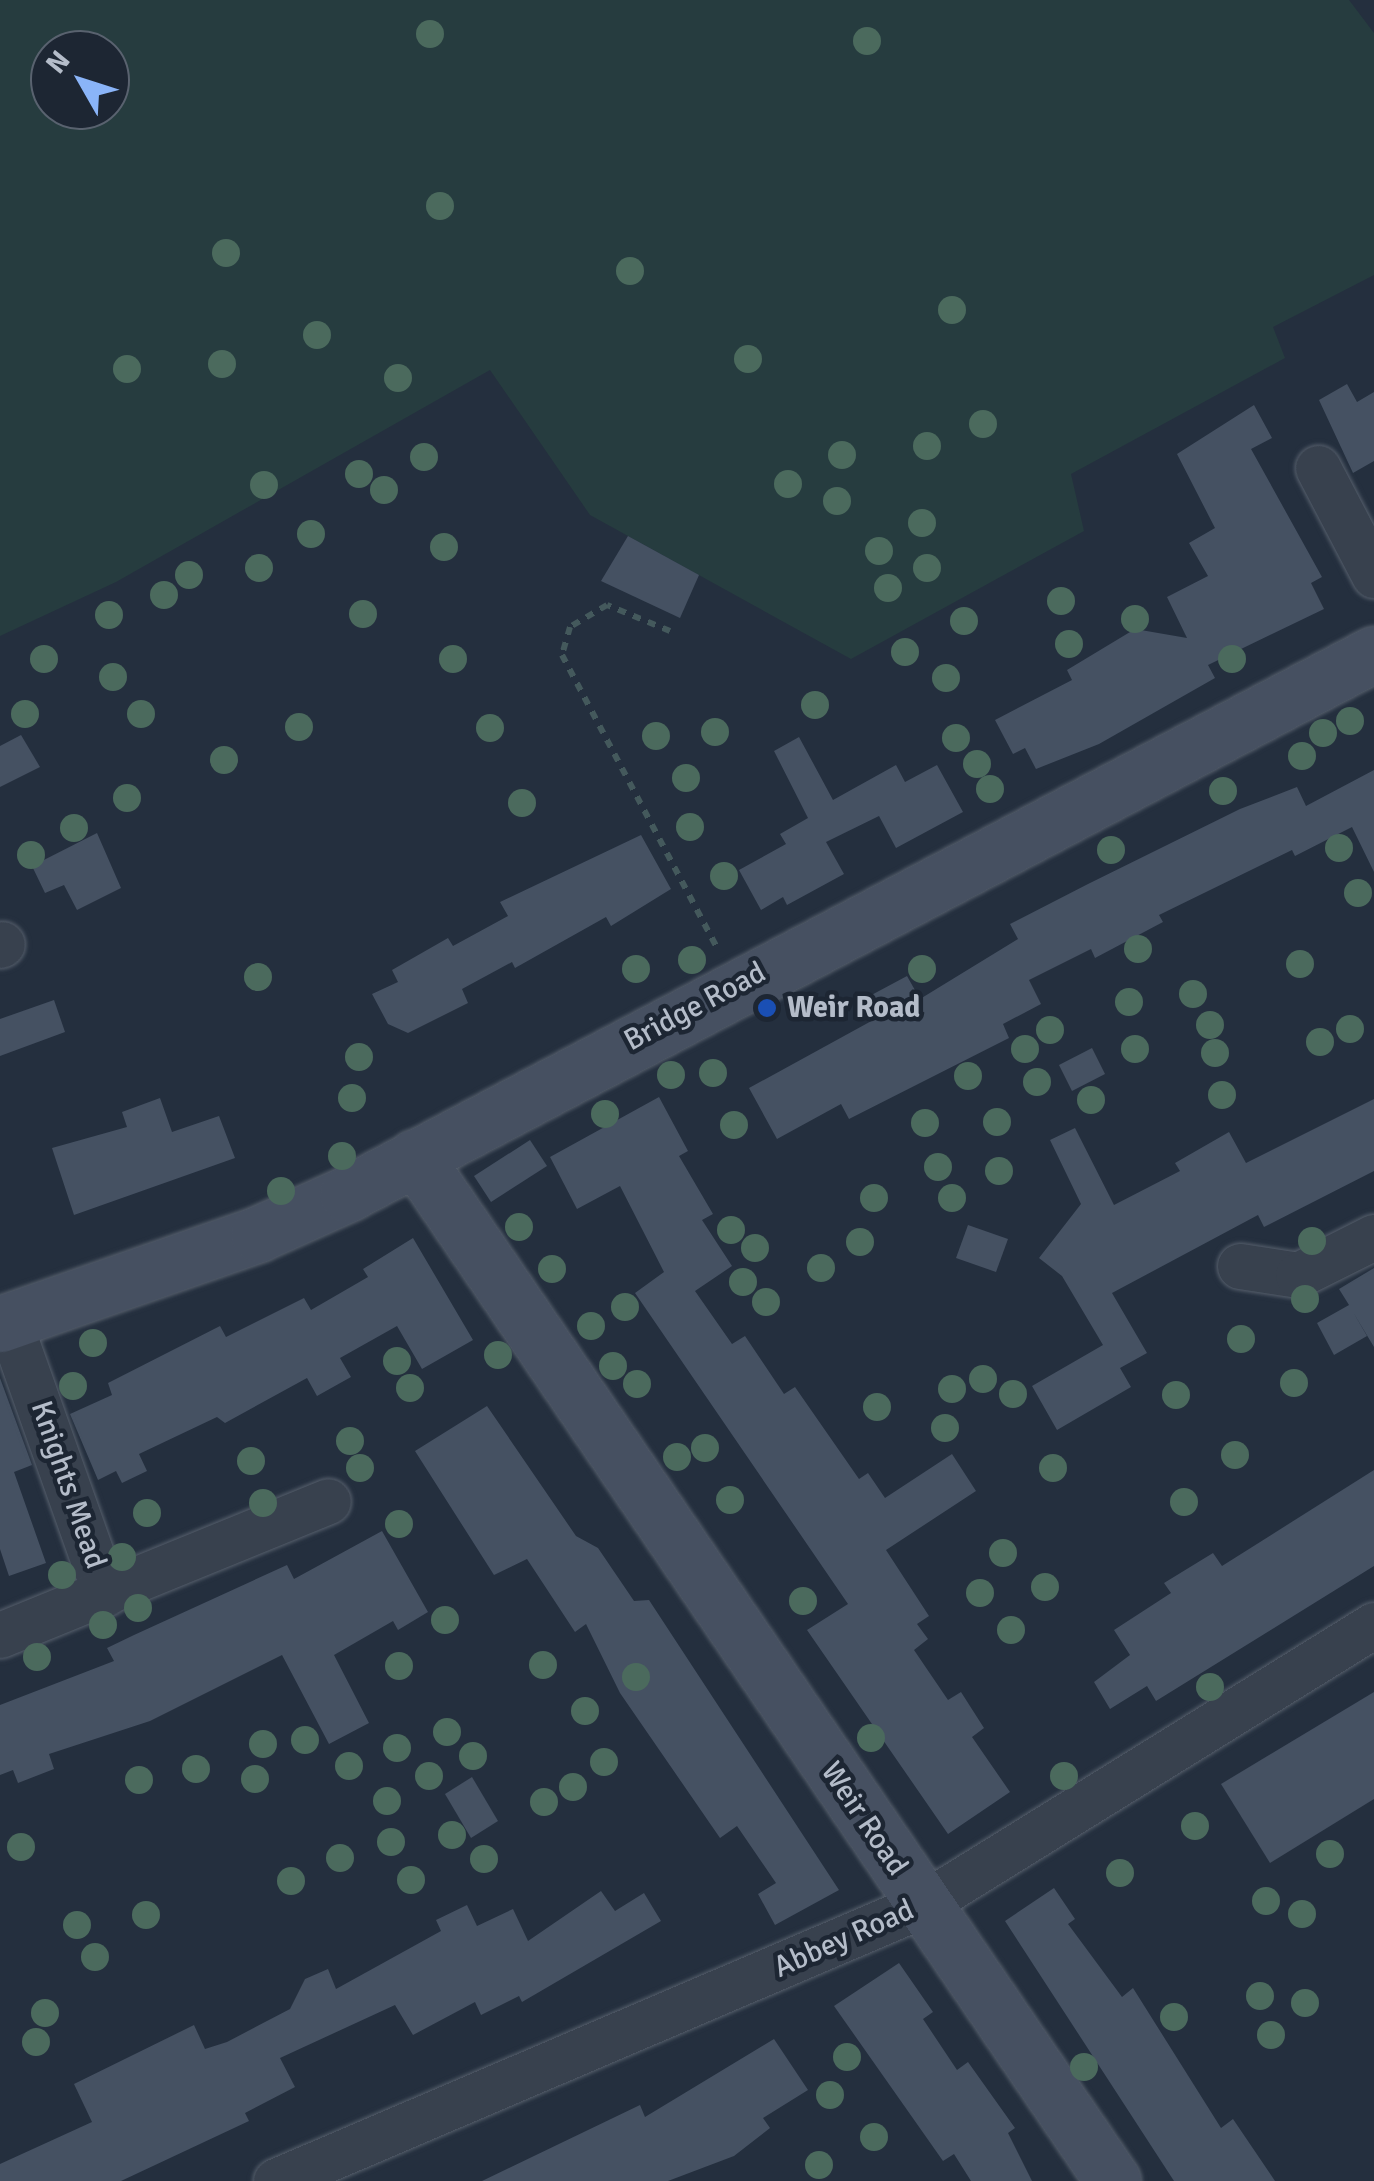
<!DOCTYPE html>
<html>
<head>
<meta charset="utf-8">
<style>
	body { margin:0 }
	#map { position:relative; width:1374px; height:2181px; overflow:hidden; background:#242f3e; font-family:Signika,sans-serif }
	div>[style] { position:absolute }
	.green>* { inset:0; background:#263c3f }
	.building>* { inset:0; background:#455162 }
	.path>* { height:6px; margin-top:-3px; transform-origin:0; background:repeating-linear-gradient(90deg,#44595c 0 8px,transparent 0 16px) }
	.roads { filter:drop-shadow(0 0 2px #565f6c) drop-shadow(0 0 2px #565f6c) }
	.street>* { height:45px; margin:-22.5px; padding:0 22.5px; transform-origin:22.5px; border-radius:22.5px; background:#38414e }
	.secondary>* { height:55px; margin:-27.5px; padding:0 27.5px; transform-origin:27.5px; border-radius:27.5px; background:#465061 }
	.trees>* { width:28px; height:28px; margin:-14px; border-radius:50%; background:#4b6a5d }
	.dots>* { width:28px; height:28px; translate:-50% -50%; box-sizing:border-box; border:5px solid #1d2633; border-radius:50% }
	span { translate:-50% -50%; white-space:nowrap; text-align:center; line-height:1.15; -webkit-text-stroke:9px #1d2633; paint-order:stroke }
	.street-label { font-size:30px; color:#b4bcc9 }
	.poi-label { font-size:30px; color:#b4bcc9; font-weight:700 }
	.left { translate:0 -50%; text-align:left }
	.north { position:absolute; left:30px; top:30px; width:100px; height:100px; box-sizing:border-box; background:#1d2633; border:2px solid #59626f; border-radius:50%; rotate:309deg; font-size:28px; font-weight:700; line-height:40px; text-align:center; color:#b4bcc9 }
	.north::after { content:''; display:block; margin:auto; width:35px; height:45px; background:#8ab4f8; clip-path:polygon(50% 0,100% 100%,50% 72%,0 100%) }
</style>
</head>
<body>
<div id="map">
	<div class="green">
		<i style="clip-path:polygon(evenodd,0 0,1349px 0,1374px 33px,1374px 275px,1273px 327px,1285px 358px,1071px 474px,1084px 531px,851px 659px,590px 515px,490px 370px,116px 582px,0 636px,0 0,110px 50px,110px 110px,50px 110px,50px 50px,110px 50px)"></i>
	</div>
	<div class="building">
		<i style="clip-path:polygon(1347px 384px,1357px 402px,1374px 392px,1374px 461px,1353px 473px,1319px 400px)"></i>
		<i style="clip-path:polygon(1254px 405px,1272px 438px,1251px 449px,1322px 577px,1311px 583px,1324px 609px,1208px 665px,1215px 678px,1099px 744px,1036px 769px,1025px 748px,1013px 754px,995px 720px,1072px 680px,1067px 670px,1135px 629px,1187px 638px,1167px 597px,1208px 576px,1189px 543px,1215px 528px,1177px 454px)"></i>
		<i style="clip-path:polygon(628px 536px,699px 575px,680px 618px,601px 581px)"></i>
		<i style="clip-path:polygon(21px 735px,40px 767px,0 787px,0 746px)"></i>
		<i style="clip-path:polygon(799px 737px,833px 800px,896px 765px,905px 782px,937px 765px,963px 812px,896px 848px,879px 816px,826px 842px,844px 874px,787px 905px,783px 897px,761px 910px,739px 870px,786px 844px,780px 834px,808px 818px,774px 751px)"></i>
		<i style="clip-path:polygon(1374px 770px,1374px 872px,1352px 827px,1295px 856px,1292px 850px,1159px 915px,1163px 922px,1095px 958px,1091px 949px,1029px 980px,1041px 1004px,1003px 1024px,1009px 1038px,849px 1119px,841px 1104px,777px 1139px,749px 1088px,875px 1019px,864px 999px,907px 976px,920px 999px,1018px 939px,1010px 924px,1088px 884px,1240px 809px,1297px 787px,1306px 806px)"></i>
		<i style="clip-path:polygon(97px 833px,121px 888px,77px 910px,64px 885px,45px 893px,32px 866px)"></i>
		<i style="clip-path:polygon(641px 835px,671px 889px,611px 926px,606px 917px,515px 968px,512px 962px,462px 989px,468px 1003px,408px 1033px,388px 1024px,372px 994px,398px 982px,392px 970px,448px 938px,453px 946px,508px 916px,500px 902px)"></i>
		<i style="clip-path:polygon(54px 1000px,65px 1032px,0 1056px,0 1019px)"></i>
		<i style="clip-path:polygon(1092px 1048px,1105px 1074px,1072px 1091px,1059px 1065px)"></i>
		<i style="clip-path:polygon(659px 1097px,688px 1151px,679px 1156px,713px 1214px,702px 1220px,732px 1266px,695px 1291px,732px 1344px,745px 1336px,784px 1394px,795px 1387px,859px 1479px,868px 1473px,885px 1498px,952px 1454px,976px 1491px,886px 1550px,929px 1616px,917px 1624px,928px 1639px,914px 1650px,948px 1700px,961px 1692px,984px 1728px,972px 1737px,1010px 1792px,948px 1834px,807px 1630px,848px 1604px,635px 1293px,664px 1272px,620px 1186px,577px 1209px,550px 1157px)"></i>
		<i style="clip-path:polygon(160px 1098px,172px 1132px,219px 1116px,235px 1158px,74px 1215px,52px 1148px,127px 1127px,122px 1112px)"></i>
		<i style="clip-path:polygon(1374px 1099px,1374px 1171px,1264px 1227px,1258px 1215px,1112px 1293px,1147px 1353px,1120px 1368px,1131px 1387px,1057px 1430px,1032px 1386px,1103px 1345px,1062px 1276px,1039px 1258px,1081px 1204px,1050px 1140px,1075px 1128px,1114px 1205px,1180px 1171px,1175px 1163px,1229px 1132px,1246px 1163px)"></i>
		<i style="clip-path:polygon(530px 1140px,547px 1166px,491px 1202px,474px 1176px)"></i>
		<i style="clip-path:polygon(968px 1225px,1008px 1239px,996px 1272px,956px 1258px)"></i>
		<i style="clip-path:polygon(413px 1238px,473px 1340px,422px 1369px,397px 1326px,340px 1358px,351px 1377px,317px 1396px,307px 1378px,225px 1423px,217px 1417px,139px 1454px,147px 1471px,122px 1483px,116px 1471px,98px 1480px,70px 1414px,112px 1395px,108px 1383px,220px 1326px,226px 1337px,304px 1298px,311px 1310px,368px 1277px,363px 1269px)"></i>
		<i style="clip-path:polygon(1374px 1268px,1374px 1347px,1353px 1312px,1367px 1336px,1334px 1355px,1317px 1323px,1349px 1305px,1339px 1289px)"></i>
		<i style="clip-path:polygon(0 1378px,32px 1465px,14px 1472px,46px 1563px,9px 1576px,0 1549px)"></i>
		<i style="clip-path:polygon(487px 1406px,576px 1536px,598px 1548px,634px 1601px,649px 1600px,839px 1890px,775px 1925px,758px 1894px,776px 1883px,737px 1826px,720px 1838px,620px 1693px,586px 1624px,575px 1632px,527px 1559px,494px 1575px,415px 1451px)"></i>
		<i style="clip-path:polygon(1374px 1470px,1374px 1566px,1156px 1701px,1147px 1686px,1110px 1709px,1094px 1682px,1130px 1655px,1114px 1630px,1171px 1593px,1164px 1583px,1213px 1553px,1222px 1566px)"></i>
		<i style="clip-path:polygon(382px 1531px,428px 1612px,398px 1630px,393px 1621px,334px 1655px,369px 1723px,329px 1744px,282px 1655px,150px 1721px,49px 1754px,54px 1769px,18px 1783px,13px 1770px,0 1775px,0 1705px,114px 1661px,107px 1648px,134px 1635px,287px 1565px,294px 1579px)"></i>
		<i style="clip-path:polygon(1374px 1692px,1374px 1799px,1270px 1863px,1221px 1784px)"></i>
		<i style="clip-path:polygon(472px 1777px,498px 1821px,471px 1838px,445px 1794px)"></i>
		<i style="clip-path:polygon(1054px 1888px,1075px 1919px,1068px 1924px,1122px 1997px,1133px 1988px,1221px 2128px,1233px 2119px,1275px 2181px,1174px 2181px,1005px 1921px)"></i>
		<i style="clip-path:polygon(601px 1891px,615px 1911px,644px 1893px,661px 1921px,522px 2002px,519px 1996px,481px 2015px,475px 2002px,413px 2035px,395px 2005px,280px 2058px,295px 2087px,245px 2113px,249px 2121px,121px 2181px,0 2181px,0 2164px,92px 2122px,74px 2084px,194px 2025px,205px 2049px,227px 2042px,290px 2009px,305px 1979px,328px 1969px,336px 1989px,441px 1931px,436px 1920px,467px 1905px,477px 1926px,513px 1909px,528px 1941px)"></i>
		<i style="clip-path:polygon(899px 1963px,933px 2012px,923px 2019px,957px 2070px,968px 2062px,1015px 2128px,1008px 2133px,1032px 2181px,971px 2181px,954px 2154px,943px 2161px,834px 2006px)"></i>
		<i style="clip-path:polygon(774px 2039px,808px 2090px,763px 2118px,770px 2128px,734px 2156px,668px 2181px,482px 2181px,640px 2105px,645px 2117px)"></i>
	</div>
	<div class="path">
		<i style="left:670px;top:631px;width:68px;rotate:-157.6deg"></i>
		<i style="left:607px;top:605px;width:43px;rotate:149.3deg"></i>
		<i style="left:570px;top:627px;width:29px;rotate:106deg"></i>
		<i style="left:562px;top:655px;width:331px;rotate:62.1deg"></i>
	</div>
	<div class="roads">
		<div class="street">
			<i style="left:1318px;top:468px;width:121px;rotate:62.4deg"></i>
			<i style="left:0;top:945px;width:2px;rotate:-27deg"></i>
			<i style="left:1240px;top:1266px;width:59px;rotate:8.8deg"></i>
			<i style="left:1298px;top:1275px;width:85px;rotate:-26.6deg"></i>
			<i style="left:9px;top:1322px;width:288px;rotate:70.5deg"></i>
			<i style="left:0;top:1635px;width:354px;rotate:-22.2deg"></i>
			<i style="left:276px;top:2181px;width:702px;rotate:-23.13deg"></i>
			<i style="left:922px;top:1905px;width:532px;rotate:-31.78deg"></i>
		</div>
		<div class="secondary">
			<i style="left:415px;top:1157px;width:1239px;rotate:55.72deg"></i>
			<i style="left:0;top:1324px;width:273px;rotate:-19.2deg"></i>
			<i style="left:258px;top:1234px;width:98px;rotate:-24.2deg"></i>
			<i style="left:347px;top:1194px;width:1160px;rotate:-27.74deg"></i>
		</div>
	</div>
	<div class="trees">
		<i style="left:430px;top:34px"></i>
		<i style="left:867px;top:41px"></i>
		<i style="left:440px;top:206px"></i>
		<i style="left:226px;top:253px"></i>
		<i style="left:630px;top:271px"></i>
		<i style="left:952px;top:310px"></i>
		<i style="left:317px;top:335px"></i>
		<i style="left:748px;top:359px"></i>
		<i style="left:222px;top:364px"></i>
		<i style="left:127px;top:369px"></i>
		<i style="left:398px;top:378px"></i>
		<i style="left:983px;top:424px"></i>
		<i style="left:927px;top:446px"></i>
		<i style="left:842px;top:455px"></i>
		<i style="left:424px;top:457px"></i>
		<i style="left:359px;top:474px"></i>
		<i style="left:788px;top:484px"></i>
		<i style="left:264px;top:485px"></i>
		<i style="left:384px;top:490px"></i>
		<i style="left:837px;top:501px"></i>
		<i style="left:922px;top:523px"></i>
		<i style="left:311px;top:534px"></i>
		<i style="left:444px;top:547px"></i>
		<i style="left:879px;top:551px"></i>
		<i style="left:259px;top:568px"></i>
		<i style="left:927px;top:568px"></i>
		<i style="left:189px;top:575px"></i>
		<i style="left:888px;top:588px"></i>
		<i style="left:164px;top:595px"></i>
		<i style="left:1061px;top:601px"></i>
		<i style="left:363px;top:614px"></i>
		<i style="left:109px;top:615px"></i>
		<i style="left:1135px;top:619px"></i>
		<i style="left:964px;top:621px"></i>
		<i style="left:1069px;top:644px"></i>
		<i style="left:905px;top:652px"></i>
		<i style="left:44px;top:659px"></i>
		<i style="left:453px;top:659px"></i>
		<i style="left:1232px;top:659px"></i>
		<i style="left:113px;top:677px"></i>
		<i style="left:946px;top:678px"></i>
		<i style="left:815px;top:705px"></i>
		<i style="left:25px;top:714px"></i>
		<i style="left:141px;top:714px"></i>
		<i style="left:1350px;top:721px"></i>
		<i style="left:299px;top:727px"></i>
		<i style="left:490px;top:728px"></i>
		<i style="left:715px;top:732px"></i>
		<i style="left:1323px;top:733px"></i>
		<i style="left:656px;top:736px"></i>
		<i style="left:956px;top:738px"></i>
		<i style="left:1302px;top:756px"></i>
		<i style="left:224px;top:760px"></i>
		<i style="left:977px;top:764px"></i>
		<i style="left:686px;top:778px"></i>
		<i style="left:990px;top:789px"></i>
		<i style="left:1223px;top:791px"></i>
		<i style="left:127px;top:798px"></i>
		<i style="left:522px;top:803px"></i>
		<i style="left:690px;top:827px"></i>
		<i style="left:74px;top:828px"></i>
		<i style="left:1339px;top:848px"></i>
		<i style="left:1111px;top:850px"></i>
		<i style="left:31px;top:855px"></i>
		<i style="left:724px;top:876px"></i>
		<i style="left:1358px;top:893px"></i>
		<i style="left:1138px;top:949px"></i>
		<i style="left:692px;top:960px"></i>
		<i style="left:1300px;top:964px"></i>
		<i style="left:636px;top:969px"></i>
		<i style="left:922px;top:969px"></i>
		<i style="left:258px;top:977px"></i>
		<i style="left:1193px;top:994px"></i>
		<i style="left:1129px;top:1002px"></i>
		<i style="left:1210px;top:1025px"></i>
		<i style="left:1350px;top:1029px"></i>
		<i style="left:1050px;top:1030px"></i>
		<i style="left:1320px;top:1042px"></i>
		<i style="left:1025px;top:1049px"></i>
		<i style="left:1135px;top:1049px"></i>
		<i style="left:1215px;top:1053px"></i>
		<i style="left:359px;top:1057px"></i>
		<i style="left:713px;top:1073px"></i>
		<i style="left:671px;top:1075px"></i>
		<i style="left:968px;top:1076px"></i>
		<i style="left:1037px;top:1082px"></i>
		<i style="left:1222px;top:1095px"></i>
		<i style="left:352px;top:1098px"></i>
		<i style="left:1091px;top:1100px"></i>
		<i style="left:605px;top:1114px"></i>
		<i style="left:997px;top:1122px"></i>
		<i style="left:925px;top:1123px"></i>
		<i style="left:734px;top:1125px"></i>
		<i style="left:342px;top:1156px"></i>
		<i style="left:938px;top:1167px"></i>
		<i style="left:999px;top:1171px"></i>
		<i style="left:281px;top:1191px"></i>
		<i style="left:874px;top:1198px"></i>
		<i style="left:952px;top:1198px"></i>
		<i style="left:519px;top:1227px"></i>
		<i style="left:731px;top:1230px"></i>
		<i style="left:1312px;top:1241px"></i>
		<i style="left:860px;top:1242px"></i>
		<i style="left:755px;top:1248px"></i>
		<i style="left:821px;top:1268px"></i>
		<i style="left:552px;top:1269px"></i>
		<i style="left:743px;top:1282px"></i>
		<i style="left:1305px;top:1299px"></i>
		<i style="left:766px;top:1302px"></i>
		<i style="left:625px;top:1307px"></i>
		<i style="left:591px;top:1326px"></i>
		<i style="left:1241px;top:1339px"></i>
		<i style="left:93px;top:1343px"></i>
		<i style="left:498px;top:1355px"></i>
		<i style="left:397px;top:1361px"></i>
		<i style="left:613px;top:1366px"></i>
		<i style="left:983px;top:1379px"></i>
		<i style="left:1294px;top:1383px"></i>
		<i style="left:637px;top:1384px"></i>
		<i style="left:73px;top:1386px"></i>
		<i style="left:410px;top:1388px"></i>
		<i style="left:952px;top:1389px"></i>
		<i style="left:1013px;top:1394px"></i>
		<i style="left:1176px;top:1395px"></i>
		<i style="left:877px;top:1407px"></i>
		<i style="left:945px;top:1428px"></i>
		<i style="left:350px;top:1441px"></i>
		<i style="left:705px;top:1448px"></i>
		<i style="left:1235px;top:1455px"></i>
		<i style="left:677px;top:1457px"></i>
		<i style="left:251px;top:1461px"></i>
		<i style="left:360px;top:1468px"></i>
		<i style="left:1053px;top:1468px"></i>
		<i style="left:730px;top:1500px"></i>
		<i style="left:1184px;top:1502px"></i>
		<i style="left:263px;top:1503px"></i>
		<i style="left:147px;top:1513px"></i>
		<i style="left:399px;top:1524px"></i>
		<i style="left:1003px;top:1553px"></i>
		<i style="left:122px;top:1557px"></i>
		<i style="left:62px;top:1575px"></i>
		<i style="left:1045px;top:1587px"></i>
		<i style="left:980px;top:1593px"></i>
		<i style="left:803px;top:1601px"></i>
		<i style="left:138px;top:1608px"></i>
		<i style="left:445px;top:1620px"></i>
		<i style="left:103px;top:1625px"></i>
		<i style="left:1011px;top:1630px"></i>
		<i style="left:37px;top:1657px"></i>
		<i style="left:543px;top:1665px"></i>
		<i style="left:399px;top:1666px"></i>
		<i style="left:636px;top:1677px"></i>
		<i style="left:1210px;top:1687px"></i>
		<i style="left:585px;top:1711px"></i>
		<i style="left:447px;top:1732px"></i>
		<i style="left:871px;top:1738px"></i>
		<i style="left:305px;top:1740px"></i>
		<i style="left:263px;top:1744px"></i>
		<i style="left:397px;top:1748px"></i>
		<i style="left:473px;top:1756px"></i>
		<i style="left:604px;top:1762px"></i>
		<i style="left:349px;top:1766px"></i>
		<i style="left:196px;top:1769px"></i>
		<i style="left:429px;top:1776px"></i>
		<i style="left:1064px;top:1776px"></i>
		<i style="left:255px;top:1779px"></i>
		<i style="left:139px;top:1780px"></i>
		<i style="left:573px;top:1787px"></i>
		<i style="left:387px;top:1801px"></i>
		<i style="left:544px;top:1802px"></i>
		<i style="left:1195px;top:1826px"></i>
		<i style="left:452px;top:1835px"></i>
		<i style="left:391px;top:1842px"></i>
		<i style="left:21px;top:1847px"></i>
		<i style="left:1330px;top:1854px"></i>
		<i style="left:340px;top:1858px"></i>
		<i style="left:484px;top:1859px"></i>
		<i style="left:1120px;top:1873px"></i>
		<i style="left:411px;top:1880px"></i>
		<i style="left:291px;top:1881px"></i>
		<i style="left:1266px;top:1901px"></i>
		<i style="left:1302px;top:1914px"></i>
		<i style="left:146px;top:1915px"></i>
		<i style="left:77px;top:1925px"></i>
		<i style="left:95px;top:1957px"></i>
		<i style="left:1260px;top:1996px"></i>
		<i style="left:1305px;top:2003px"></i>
		<i style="left:45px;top:2013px"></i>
		<i style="left:1174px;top:2017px"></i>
		<i style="left:1271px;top:2035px"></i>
		<i style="left:36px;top:2042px"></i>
		<i style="left:847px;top:2057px"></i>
		<i style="left:1084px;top:2067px"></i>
		<i style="left:830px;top:2095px"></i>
		<i style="left:874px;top:2137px"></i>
		<i style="left:819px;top:2165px"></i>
	</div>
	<div class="dots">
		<i style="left:767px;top:1008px;background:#1a4fb4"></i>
	</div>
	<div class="street-label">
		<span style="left:695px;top:1007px;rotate:-28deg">Bridge Road</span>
		<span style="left:68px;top:1485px;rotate:71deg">Knights Mead</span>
		<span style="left:864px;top:1819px;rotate:56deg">Weir Road</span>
		<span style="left:844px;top:1939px;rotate:-24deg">Abbey Road</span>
	</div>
	<div class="poi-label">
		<span class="left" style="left:787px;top:1008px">Weir Road</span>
	</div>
	<div class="north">N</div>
</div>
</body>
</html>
